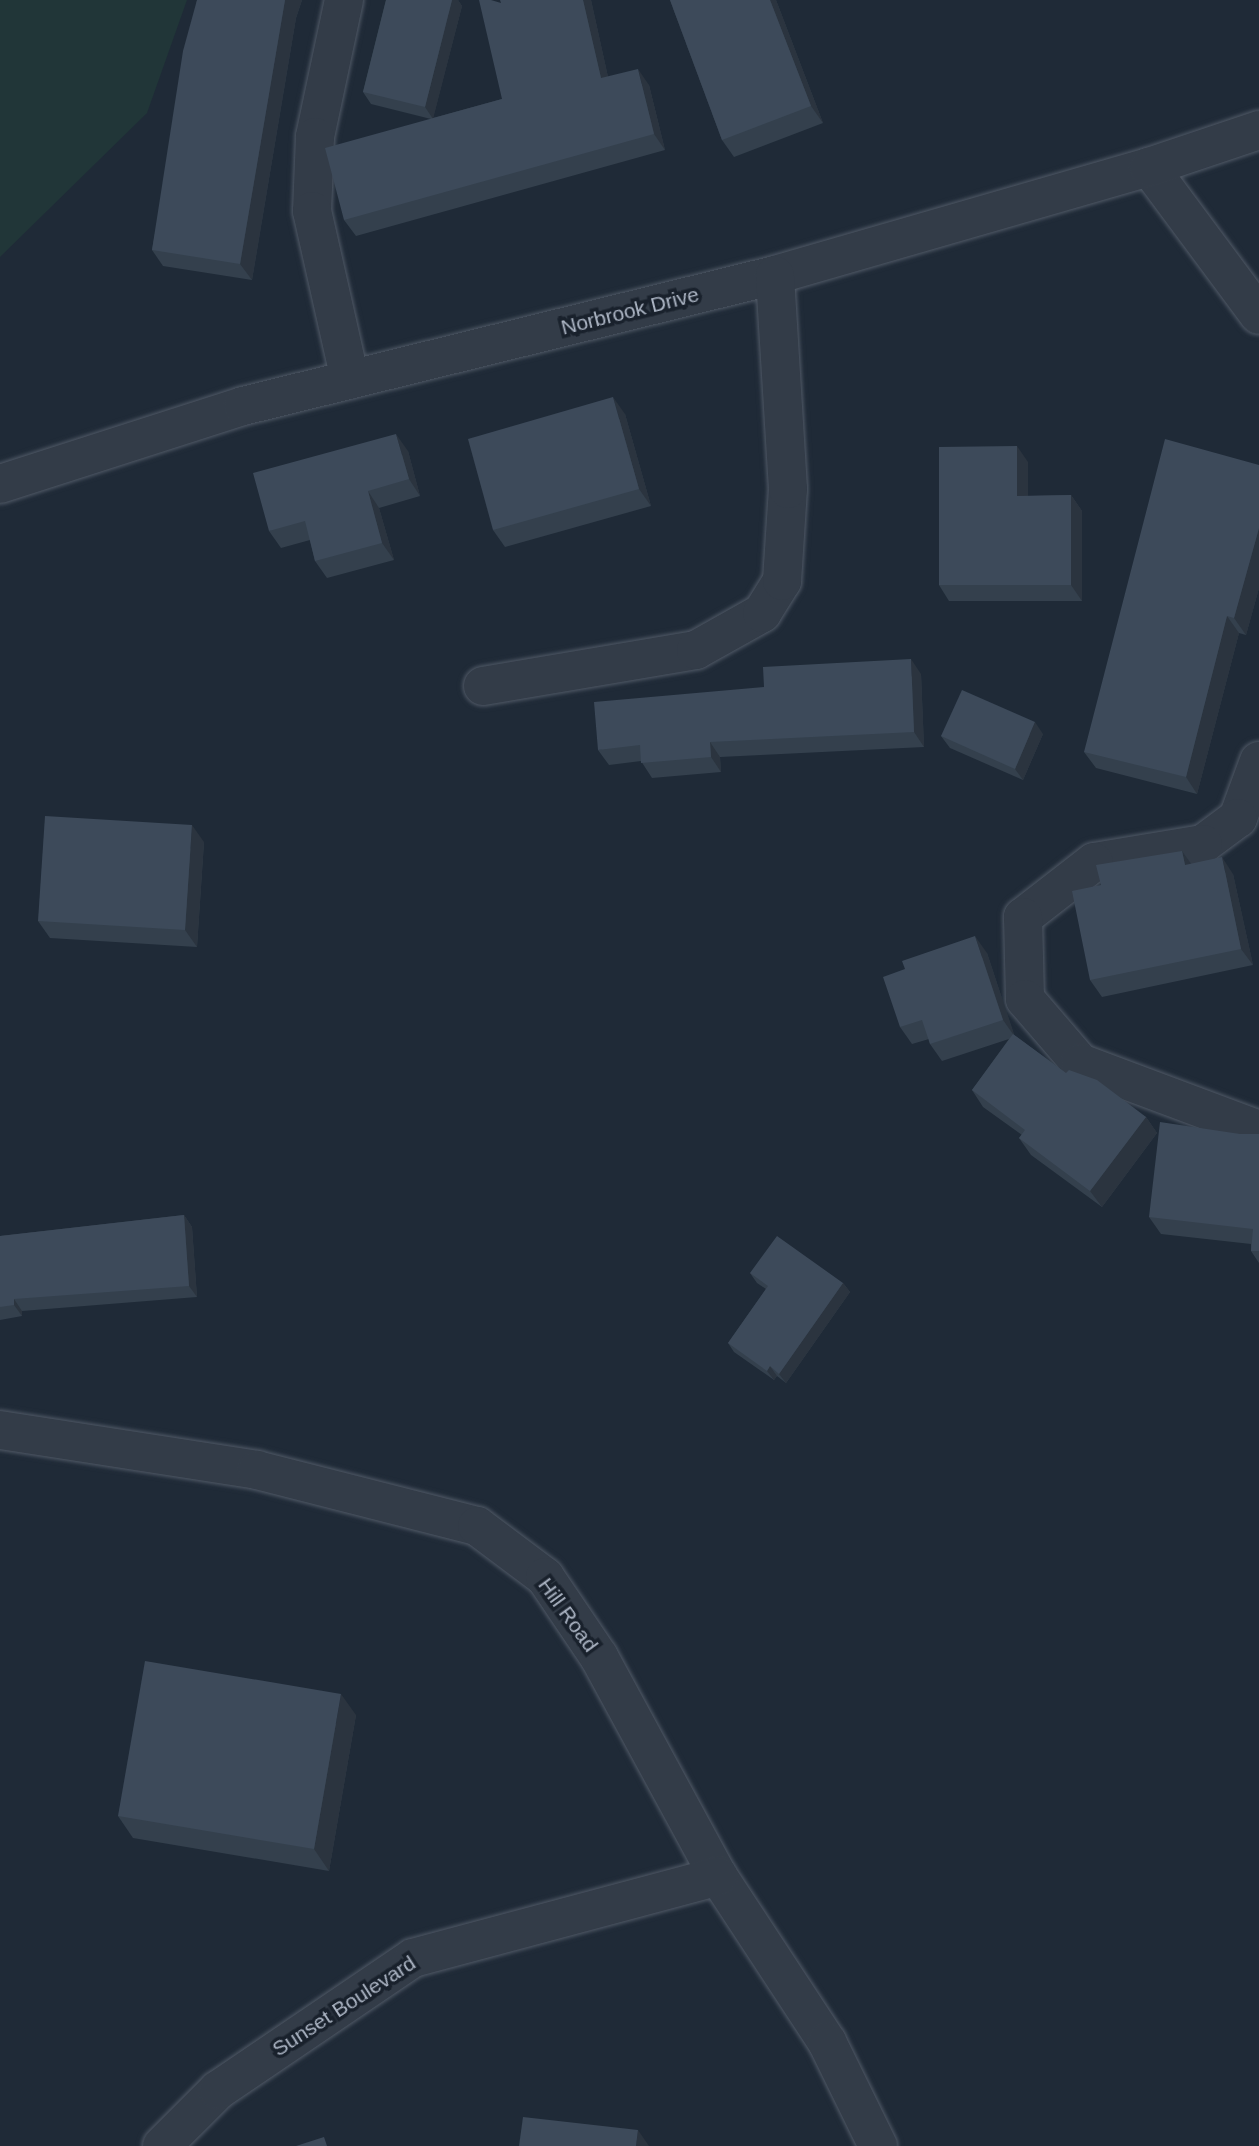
<!DOCTYPE html>
<html>
<head>
<meta charset="utf-8">
<style>
	body { margin:0 }
	#map { position:relative; width:1259px; height:2146px; overflow:hidden; background:#1f2a37; font-family:Helvetica,sans-serif }
	div>[style] { position:absolute }
	.green>* { inset:0; background:#213638 }
	.roads { filter:drop-shadow(0 0 2px #505966) drop-shadow(0 0 2px #505966) }
	.minor>* { height:38px; margin:-19px; padding:0 19px; transform-origin:19px; border-radius:19px; background:#333c48 }
	.wall>* { inset:0; background:#34404d }
	.shaded-wall>* { inset:0; background:#2b343f }
	.building>* { inset:0; background:#3d4a5a }
	span { translate:-50% -50%; white-space:nowrap; text-align:center; line-height:1.15; -webkit-text-stroke:7px #19212c; paint-order:stroke }
	.street-label { font-size:21px; color:#adb6c5 }
</style>
</head>
<body>
<div id="map">
	<div class="green">
		<i style="clip-path:polygon(0 0,187px 0,147px 113px,0 257px)"></i>
	</div>
	<div class="roads">
		<div class="minor">
			<i style="left:344px;top:0;width:140px;rotate:102deg"></i>
			<i style="left:315px;top:137px;width:74px;rotate:92.3deg"></i>
			<i style="left:312px;top:211px;width:173px;rotate:77.3deg"></i>
			<i style="left:1149px;top:167px;width:184px;rotate:53.4deg"></i>
			<i style="left:0;top:484px;width:255px;rotate:-17.8deg"></i>
			<i style="left:243px;top:406px;width:548px;rotate:-13.83deg"></i>
			<i style="left:775px;top:275px;width:389px;rotate:-16.1deg"></i>
			<i style="left:1149px;top:167px;width:116px;rotate:-18.6deg"></i>
			<i style="left:483px;top:686px;width:216px;rotate:-9.6deg"></i>
			<i style="left:696px;top:650px;width:76px;rotate:-29.3deg"></i>
			<i style="left:762px;top:613px;width:38px;rotate:-58deg"></i>
			<i style="left:782px;top:581px;width:92px;rotate:-86.3deg"></i>
			<i style="left:788px;top:489px;width:214px;rotate:-93.5deg"></i>
			<i style="left:1259px;top:761px;width:61px;rotate:110.2deg"></i>
			<i style="left:1238px;top:818px;width:44px;rotate:143.4deg"></i>
			<i style="left:1203px;top:844px;width:110px;rotate:170.6deg"></i>
			<i style="left:1094px;top:862px;width:90px;rotate:142.2deg"></i>
			<i style="left:1023px;top:917px;width:82px;rotate:88.6deg"></i>
			<i style="left:1025px;top:999px;width:84px;rotate:49.3deg"></i>
			<i style="left:1080px;top:1063px;width:191px;rotate:20.5deg"></i>
			<i style="left:0;top:1430px;width:260px;rotate:8.8deg"></i>
			<i style="left:257px;top:1470px;width:227px;rotate:14.3deg"></i>
			<i style="left:477px;top:1526px;width:85px;rotate:36.9deg"></i>
			<i style="left:545px;top:1577px;width:97px;rotate:56deg"></i>
			<i style="left:599px;top:1657px;width:249px;rotate:61.5deg"></i>
			<i style="left:718px;top:1876px;width:199px;rotate:56.7deg"></i>
			<i style="left:827px;top:2042px;width:116px;rotate:63.9deg"></i>
			<i style="left:162px;top:2146px;width:79px;rotate:-45deg"></i>
			<i style="left:218px;top:2090px;width:235px;rotate:-34.1deg"></i>
			<i style="left:413px;top:1958px;width:316px;rotate:-15deg"></i>
		</div>
	</div>
	<div class="wall">
		<i style="clip-path:polygon(197px 0,302px 0,296px 18px,252px 280px,163px 266px,152px 250px)"></i>
		<i style="clip-path:polygon(386px 0,458px 0,462px 6px,433px 118px,502px 99px,501px 3px,591px 0,608px 77px,649px 85px,665px 150px,356px 236px,344px 220px,431px 119px,371px 104px,363px 92px)"></i>
		<i style="clip-path:polygon(670px 0,776px 0,823px 123px,734px 157px,722px 140px)"></i>
		<i style="clip-path:polygon(625px 414px,651px 506px,505px 547px,493px 530px)"></i>
		<i style="clip-path:polygon(408px 451px,420px 496px,379px 508px,394px 560px,327px 578px,315px 561px,310px 540px,281px 548px,269px 531px)"></i>
		<i style="clip-path:polygon(1028px 462px,1028px 496px,1071px 495px,1082px 511px,1082px 601px,949px 601px,939px 585px)"></i>
		<i style="clip-path:polygon(1259px 465px,1259px 588px,1246px 635px,1239px 633px,1197px 794px,1096px 768px,1084px 752px)"></i>
		<i style="clip-path:polygon(921px 674px,924px 747px,720px 757px,721px 772px,652px 778px,641px 761px,609px 765px,598px 750px)"></i>
		<i style="clip-path:polygon(1043px 734px,1023px 780px,950px 748px,941px 736px)"></i>
		<i style="clip-path:polygon(204px 842px,197px 947px,50px 938px,38px 921px)"></i>
		<i style="clip-path:polygon(1182px 851px,1191px 864px,1233px 874px,1253px 965px,1102px 997px,1090px 980px,1101px 885px)"></i>
		<i style="clip-path:polygon(987px 953px,1014px 1035px,1066px 1073px,1146px 1117px,1157px 1133px,1102px 1207px,1031px 1155px,1019px 1138px,1022px 1135px,983px 1107px,972px 1090px,1009px 1039px,942px 1061px,930px 1044px,929px 1039px,912px 1044px,900px 1027px)"></i>
		<i style="clip-path:polygon(1240px 1134px,1259px 1134px,1259px 1263px,1251px 1251px,1251px 1244px,1161px 1234px,1149px 1217px)"></i>
		<i style="clip-path:polygon(184px 1215px,192px 1227px,197px 1297px,22px 1311px,22px 1316px,0 1320px,0 1236px)"></i>
		<i style="clip-path:polygon(750px 1273px,843px 1283px,850px 1292px,786px 1383px,777px 1376px,774px 1380px,734px 1352px,728px 1343px,766px 1289px,757px 1283px)"></i>
		<i style="clip-path:polygon(356px 1715px,329px 1871px,133px 1838px,118px 1816px)"></i>
	</div>
	<div class="shaded-wall">
		<i style="clip-path:polygon(285px 0,302px 0,296px 18px,252px 280px,240px 264px)"></i>
		<i style="clip-path:polygon(452px 0,458px 0,462px 6px,433px 119px,425px 107px)"></i>
		<i style="clip-path:polygon(583px 0,591px 0,612px 95px,601px 78px)"></i>
		<i style="clip-path:polygon(770px 0,776px 0,823px 123px,811px 106px)"></i>
		<i style="clip-path:polygon(638px 69px,649px 85px,665px 150px,654px 134px)"></i>
		<i style="clip-path:polygon(613px 397px,625px 414px,651px 506px,639px 489px)"></i>
		<i style="clip-path:polygon(396px 434px,408px 451px,420px 496px,409px 479px)"></i>
		<i style="clip-path:polygon(1017px 446px,1028px 462px,1028px 511px,1017px 496px)"></i>
		<i style="clip-path:polygon(368px 491px,379px 508px,394px 560px,382px 543px)"></i>
		<i style="clip-path:polygon(1071px 495px,1082px 511px,1082px 601px,1071px 585px)"></i>
		<i style="clip-path:polygon(1259px 528px,1259px 588px,1246px 635px,1234px 618px)"></i>
		<i style="clip-path:polygon(1227px 616px,1239px 633px,1197px 794px,1186px 777px)"></i>
		<i style="clip-path:polygon(911px 659px,921px 674px,924px 747px,914px 732px)"></i>
		<i style="clip-path:polygon(1035px 722px,1043px 734px,1023px 780px,1015px 769px)"></i>
		<i style="clip-path:polygon(710px 742px,720px 757px,721px 772px,711px 757px)"></i>
		<i style="clip-path:polygon(192px 825px,204px 842px,197px 947px,185px 930px)"></i>
		<i style="clip-path:polygon(1182px 851px,1194px 868px,1185px 865px)"></i>
		<i style="clip-path:polygon(1222px 857px,1233px 874px,1253px 965px,1241px 949px)"></i>
		<i style="clip-path:polygon(975px 936px,987px 953px,1015px 1037px,1003px 1020px)"></i>
		<i style="clip-path:polygon(1146px 1117px,1157px 1133px,1102px 1207px,1090px 1191px)"></i>
		<i style="clip-path:polygon(184px 1215px,192px 1227px,197px 1297px,189px 1286px)"></i>
		<i style="clip-path:polygon(843px 1283px,850px 1292px,786px 1383px,779px 1374px)"></i>
		<i style="clip-path:polygon(14px 1299px,22px 1311px,22px 1316px,14px 1305px)"></i>
		<i style="clip-path:polygon(770px 1366px,777px 1376px,774px 1380px,767px 1371px)"></i>
		<i style="clip-path:polygon(341px 1694px,356px 1715px,329px 1871px,314px 1849px)"></i>
		<i style="clip-path:polygon(638px 2130px,649px 2146px,636px 2146px)"></i>
	</div>
	<div class="building">
		<i style="clip-path:polygon(197px 0,285px 0,240px 264px,152px 250px,183px 51px)"></i>
		<i style="clip-path:polygon(386px 0,452px 0,425px 107px,363px 92px)"></i>
		<i style="clip-path:polygon(479px 0,491px 0,501px 3px,500px 0,583px 0,601px 78px,638px 69px,654px 134px,344px 220px,325px 148px,502px 99px)"></i>
		<i style="clip-path:polygon(670px 0,770px 0,811px 106px,722px 140px)"></i>
		<i style="clip-path:polygon(613px 397px,639px 489px,493px 530px,468px 439px)"></i>
		<i style="clip-path:polygon(396px 434px,409px 479px,368px 491px,382px 543px,315px 561px,305px 521px,269px 531px,253px 473px)"></i>
		<i style="clip-path:polygon(1165px 439px,1259px 465px,1259px 528px,1234px 618px,1227px 616px,1186px 777px,1084px 752px)"></i>
		<i style="clip-path:polygon(1017px 446px,1017px 496px,1071px 495px,1071px 585px,939px 585px,939px 447px)"></i>
		<i style="clip-path:polygon(911px 659px,914px 732px,710px 742px,711px 757px,641px 763px,640px 745px,598px 750px,594px 702px,764px 687px,763px 667px)"></i>
		<i style="clip-path:polygon(962px 690px,1035px 722px,1015px 769px,941px 736px)"></i>
		<i style="clip-path:polygon(45px 816px,192px 825px,185px 930px,38px 921px)"></i>
		<i style="clip-path:polygon(1182px 851px,1185px 865px,1222px 857px,1241px 949px,1090px 980px,1072px 891px,1101px 885px,1096px 865px)"></i>
		<i style="clip-path:polygon(975px 936px,1003px 1020px,930px 1044px,922px 1020px,900px 1027px,883px 977px,905px 969px,902px 961px)"></i>
		<i style="clip-path:polygon(1013px 1034px,1066px 1073px,1069px 1070px,1097px 1080px,1146px 1117px,1090px 1191px,1019px 1138px,1025px 1130px,972px 1090px)"></i>
		<i style="clip-path:polygon(1160px 1122px,1240px 1134px,1259px 1134px,1259px 1251px,1251px 1251px,1253px 1229px,1149px 1217px)"></i>
		<i style="clip-path:polygon(184px 1215px,189px 1286px,14px 1299px,14px 1305px,0 1307px,0 1236px)"></i>
		<i style="clip-path:polygon(777px 1236px,843px 1283px,779px 1374px,770px 1366px,767px 1371px,728px 1343px,768px 1286px,750px 1273px)"></i>
		<i style="clip-path:polygon(145px 1661px,341px 1694px,314px 1849px,118px 1816px)"></i>
		<i style="clip-path:polygon(523px 2117px,638px 2130px,636px 2146px,519px 2146px)"></i>
		<i style="clip-path:polygon(324px 2137px,327px 2146px,296px 2146px)"></i>
	</div>
	<div class="street-label">
		<span style="left:630px;top:311px;rotate:-14deg">Norbrook Drive</span>
		<span style="left:568px;top:1615px;rotate:54deg">Hill Road</span>
		<span style="left:344px;top:2006px;rotate:-33deg">Sunset Boulevard</span>
	</div>
</div>
</body>
</html>
